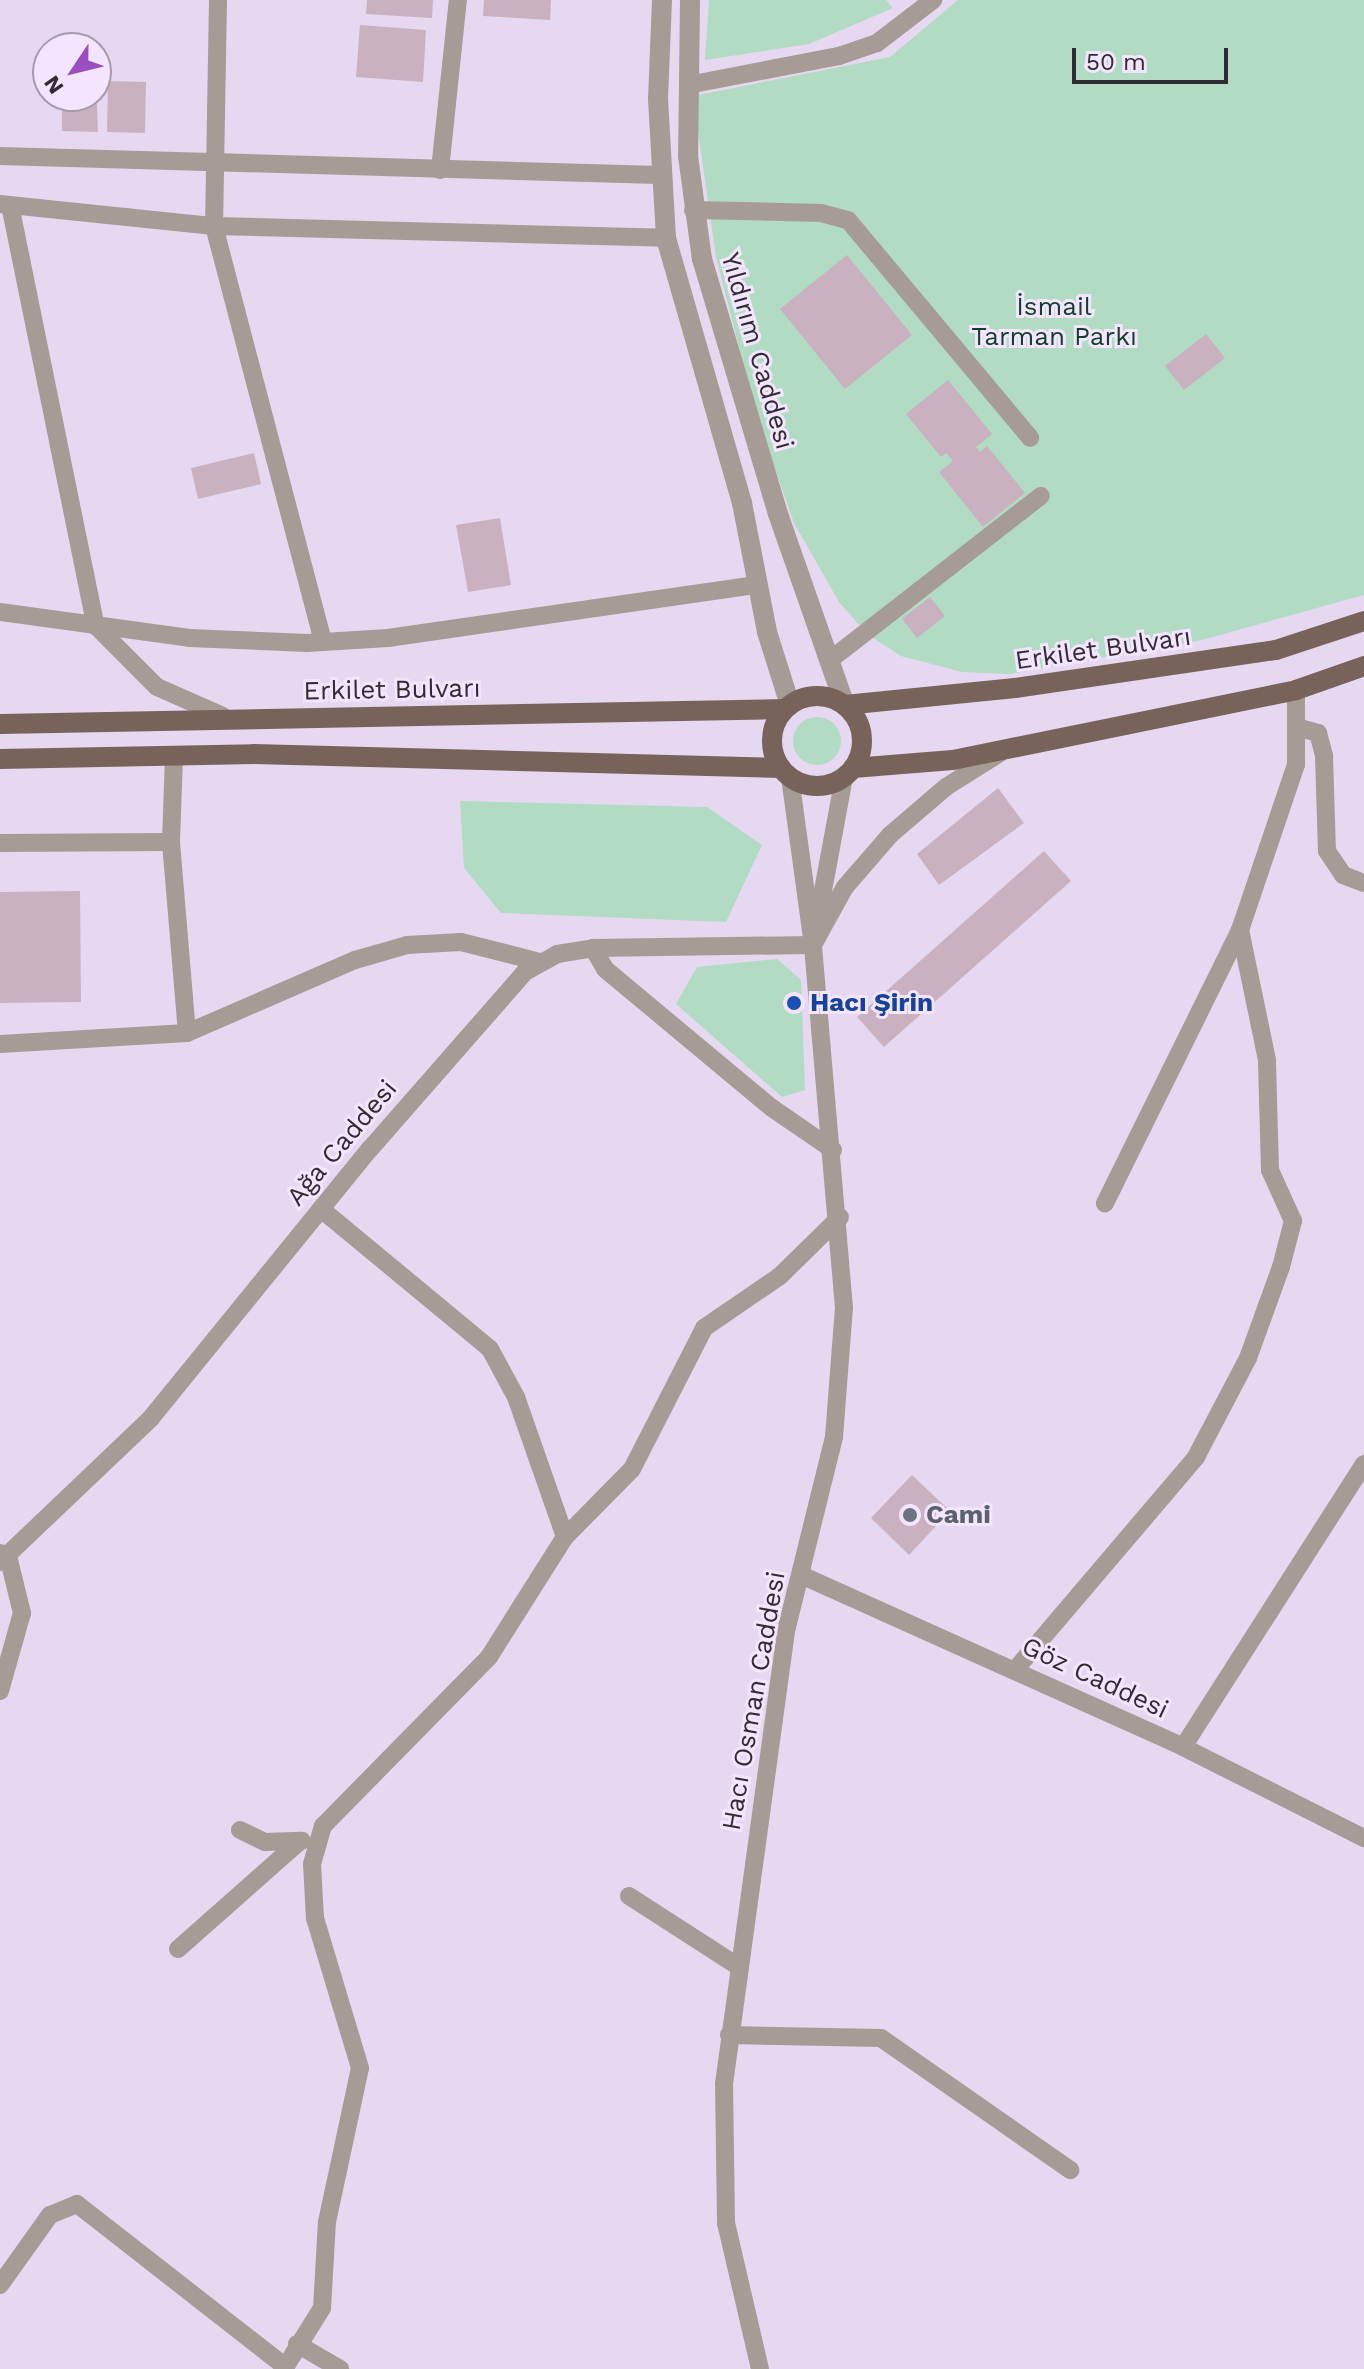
<!DOCTYPE html>
<html>
<head>
<meta charset="utf-8">
<style>
	body { margin:0 }
	#map { position:relative; width:1364px; height:2369px; overflow:hidden; background:#e6d8f0; font-family:"Work Sans",sans-serif }
	div>[style] { position:absolute }
	.green>* { inset:0; background:#b1dbc3 }
	.round { border-radius:50% }
	.building>* { inset:0; background:#c9b1c0 }
	.minor>* { height:18px; margin:-9px; padding:0 9px; transform-origin:9px; border-radius:9px; background:#a79b96 }
	.tertiary>* { height:20px; margin:-10px; padding:0 10px; transform-origin:10px; border-radius:10px; background:#a79b96 }
	.primary>* { height:20px; margin:-10px; padding:0 10px; transform-origin:10px; border-radius:10px; background:#78635b }
	.primary>.ring { margin:-10px; padding:0; box-sizing:content-box; background:none; border:20px solid #78635b; border-radius:50% }
	.dots>* { width:22px; height:22px; translate:-50% -50%; box-sizing:border-box; border:4px solid #f3e5fd; border-radius:50% }
	span { translate:-50% -50%; white-space:nowrap; text-align:center; line-height:1.15; -webkit-text-stroke:6px #f3e5fd; paint-order:stroke }
	.park-label { font-size:26px; color:#133e2a }
	.street-label { font-size:26px; color:#312b34 }
	.transit-label { font-size:26px; color:#164399; font-weight:700 }
	.left { translate:0 -50%; text-align:left }
	.worship-label { font-size:26px; color:#5b616d; font-weight:700 }
	.north { position:absolute; left:32px; top:32px; width:80px; height:80px; box-sizing:border-box; background:#f3e5fd; border:2px solid #a59bad; border-radius:50%; rotate:235deg; font-size:22px; font-weight:700; line-height:32px; text-align:center; color:#312b34 }
	.north::after { content:''; display:block; margin:auto; width:28px; height:36px; background:#994dbe; clip-path:polygon(50% 0,100% 100%,50% 72%,0 100%) }
	.scale { position:absolute; left:1072px; top:48px; width:156px; height:36px; box-sizing:border-box; border:4px solid #312b34; border-top:0; padding-left:10px; font-size:24px; line-height:28px; white-space:nowrap; color:#312b34; -webkit-text-stroke:6px #f3e5fd; paint-order:stroke }
</style>
</head>
<body>
<div id="map">
	<div class="green">
		<i style="clip-path:polygon(709px 0,886px 0,893px 8px,809px 44px,705px 60px)"></i>
		<i style="clip-path:polygon(958px 0,1364px 0,1364px 595px,1202px 640px,1010px 674px,962px 672px,901px 656px,867px 634px,839px 602px,794px 523px,758px 421px,716px 257px,693px 96px,890px 57px)"></i>
		<i class="round" style="left:793px;top:717px;width:48px;height:48px"></i>
		<i style="clip-path:polygon(460px 801px,707px 807px,762px 845px,726px 922px,501px 913px,464px 868px)"></i>
		<i style="clip-path:polygon(777px 959px,801px 980px,805px 1090px,782px 1097px,676px 1004px,697px 967px)"></i>
	</div>
	<div class="building">
		<i style="clip-path:polygon(367px 0,433px 0,432px 18px,366px 14px)"></i>
		<i style="clip-path:polygon(484px 0,551px 0,550px 20px,483px 16px)"></i>
		<i style="clip-path:polygon(360px 25px,426px 30px,423px 82px,356px 77px)"></i>
		<i style="clip-path:polygon(96px 81px,98px 132px,62px 131px,62px 96px,96px 96px)"></i>
		<i style="clip-path:polygon(108px 81px,146px 82px,145px 133px,107px 132px)"></i>
		<i style="clip-path:polygon(847px 255px,912px 335px,845px 389px,780px 309px)"></i>
		<i style="clip-path:polygon(1206px 334px,1225px 358px,1184px 390px,1165px 366px)"></i>
		<i style="clip-path:polygon(948px 380px,992px 434px,976px 447px,980px 452px,987px 446px,1025px 493px,983px 527px,939px 472px,953px 461px,946px 453px,941px 457px,906px 414px)"></i>
		<i style="clip-path:polygon(254px 453px,261px 484px,198px 499px,191px 468px)"></i>
		<i style="clip-path:polygon(500px 518px,511px 585px,468px 592px,456px 525px)"></i>
		<i style="clip-path:polygon(930px 597px,945px 616px,917px 638px,902px 619px)"></i>
		<i style="clip-path:polygon(998px 788px,1024px 823px,939px 885px,917px 854px)"></i>
		<i style="clip-path:polygon(1044px 851px,1071px 881px,884px 1047px,857px 1017px)"></i>
		<i style="clip-path:polygon(80px 891px,81px 1002px,0 1003px,0 892px)"></i>
		<i style="clip-path:polygon(912px 1475px,950px 1511px,909px 1555px,871px 1518px)"></i>
	</div>
	<div class="minor">
		<i style="left:218px;top:0;width:226px;rotate:91deg"></i>
		<i style="left:214px;top:226px;width:430px;rotate:75.3deg"></i>
		<i style="left:688px;top:85px;width:154px;rotate:-10.9deg"></i>
		<i style="left:839px;top:56px;width:40px;rotate:-18.9deg"></i>
		<i style="left:877px;top:43px;width:71px;rotate:-37.5deg"></i>
		<i style="left:0;top:156px;width:659px;rotate:1.65deg"></i>
		<i style="left:440px;top:170px;width:171px;rotate:-84deg"></i>
		<i style="left:0;top:204px;width:215px;rotate:5.9deg"></i>
		<i style="left:214px;top:226px;width:452px;rotate:1.5deg"></i>
		<i style="left:10px;top:205px;width:430px;rotate:78.5deg"></i>
		<i style="left:96px;top:626px;width:86px;rotate:45deg"></i>
		<i style="left:157px;top:687px;width:72px;rotate:23.7deg"></i>
		<i style="left:693px;top:210px;width:128px;rotate:1.3deg"></i>
		<i style="left:821px;top:213px;width:28px;rotate:15deg"></i>
		<i style="left:848px;top:220px;width:284px;rotate:50.1deg"></i>
		<i style="left:0;top:612px;width:191px;rotate:7.8deg"></i>
		<i style="left:189px;top:638px;width:118px;rotate:2.4deg"></i>
		<i style="left:307px;top:643px;width:81px;rotate:-3.5deg"></i>
		<i style="left:388px;top:638px;width:374px;rotate:-8.2deg"></i>
		<i style="left:830px;top:660px;width:267px;rotate:-37.9deg"></i>
		<i style="left:1296px;top:727px;width:23px;rotate:15deg"></i>
		<i style="left:1318px;top:733px;width:24px;rotate:75deg"></i>
		<i style="left:1324px;top:756px;width:95px;rotate:88.2deg"></i>
		<i style="left:1327px;top:851px;width:29px;rotate:56deg"></i>
		<i style="left:1343px;top:875px;width:22px;rotate:21deg"></i>
		<i style="left:0;top:843px;width:171px;rotate:-0.3deg"></i>
		<i style="left:817px;top:923px;width:147px;rotate:-79.5deg"></i>
		<i style="left:1240px;top:930px;width:174px;rotate:-71.3deg"></i>
		<i style="left:1296px;top:765px;width:75px;rotate:-90deg"></i>
		<i style="left:813px;top:945px;width:66px;rotate:-61.1deg"></i>
		<i style="left:845px;top:887px;width:69px;rotate:-49.1deg"></i>
		<i style="left:890px;top:835px;width:74px;rotate:-40.6deg"></i>
		<i style="left:946px;top:787px;width:64px;rotate:-32.2deg"></i>
		<i style="left:593px;top:948px;width:24px;rotate:60deg"></i>
		<i style="left:605px;top:969px;width:217px;rotate:39.8deg"></i>
		<i style="left:772px;top:1108px;width:74px;rotate:34.5deg"></i>
		<i style="left:187px;top:1033px;width:183px;rotate:-23.5deg"></i>
		<i style="left:355px;top:960px;width:54px;rotate:-16.1deg"></i>
		<i style="left:407px;top:945px;width:54px;rotate:-3.2deg"></i>
		<i style="left:461px;top:942px;width:81px;rotate:14.2deg"></i>
		<i style="left:0;top:1044px;width:187px;rotate:-3.4deg"></i>
		<i style="left:187px;top:1033px;width:192px;rotate:-94.8deg"></i>
		<i style="left:171px;top:842px;width:86px;rotate:-88deg"></i>
		<i style="left:321px;top:1209px;width:219px;rotate:39.6deg"></i>
		<i style="left:490px;top:1349px;width:55px;rotate:61.6deg"></i>
		<i style="left:516px;top:1397px;width:148px;rotate:70.7deg"></i>
		<i style="left:0;top:1553px;width:9px;rotate:21deg"></i>
		<i style="left:8px;top:1556px;width:59px;rotate:76.2deg"></i>
		<i style="left:22px;top:1613px;width:81px;rotate:105.8deg"></i>
		<i style="left:0;top:1562px;width:209px;rotate:-43.6deg"></i>
		<i style="left:151px;top:1418px;width:347px;rotate:-50.9deg"></i>
		<i style="left:370px;top:1149px;width:235px;rotate:-48.8deg"></i>
		<i style="left:525px;top:972px;width:37px;rotate:-29deg"></i>
		<i style="left:557px;top:954px;width:36px;rotate:-9deg"></i>
		<i style="left:593px;top:948px;width:220px;rotate:-0.8deg"></i>
		<i style="left:801px;top:1575px;width:419px;rotate:24.2deg"></i>
		<i style="left:1183px;top:1747px;width:203px;rotate:26.7deg"></i>
		<i style="left:1015px;top:1670px;width:280px;rotate:-49.6deg"></i>
		<i style="left:1196px;top:1457px;width:112px;rotate:-62.3deg"></i>
		<i style="left:1248px;top:1358px;width:97px;rotate:-70.1deg"></i>
		<i style="left:1281px;top:1267px;width:48px;rotate:-75.4deg"></i>
		<i style="left:1293px;top:1221px;width:56px;rotate:-114.3deg"></i>
		<i style="left:1270px;top:1170px;width:110px;rotate:-91.6deg"></i>
		<i style="left:1267px;top:1060px;width:133px;rotate:-101.7deg"></i>
		<i style="left:1240px;top:930px;width:305px;rotate:116.3deg"></i>
		<i style="left:1183px;top:1747px;width:336px;rotate:-57.4deg"></i>
		<i style="left:240px;top:1830px;width:28px;rotate:26deg"></i>
		<i style="left:265px;top:1842px;width:37px;rotate:-2deg"></i>
		<i style="left:629px;top:1896px;width:131px;rotate:32.8deg"></i>
		<i style="left:178px;top:1949px;width:163px;rotate:-41.5deg"></i>
		<i style="left:729px;top:2035px;width:152px;rotate:1.1deg"></i>
		<i style="left:881px;top:2038px;width:231px;rotate:34.9deg"></i>
		<i style="left:0;top:2285px;width:86px;rotate:-54.5deg"></i>
		<i style="left:50px;top:2215px;width:29px;rotate:-22deg"></i>
		<i style="left:77px;top:2204px;width:265px;rotate:38deg"></i>
		<i style="left:297px;top:2344px;width:50px;rotate:30.2deg"></i>
		<i style="left:284px;top:2369px;width:72px;rotate:-58.1deg"></i>
		<i style="left:322px;top:2308px;width:86px;rotate:-86.7deg"></i>
		<i style="left:327px;top:2222px;width:157px;rotate:-77.9deg"></i>
		<i style="left:360px;top:2068px;width:157px;rotate:-106.7deg"></i>
		<i style="left:315px;top:1918px;width:54px;rotate:-93.2deg"></i>
		<i style="left:312px;top:1864px;width:40px;rotate:-74deg"></i>
		<i style="left:323px;top:1826px;width:237px;rotate:-45.5deg"></i>
		<i style="left:489px;top:1657px;width:142px;rotate:-57.7deg"></i>
		<i style="left:565px;top:1537px;width:95px;rotate:-45.4deg"></i>
		<i style="left:632px;top:1469px;width:158px;rotate:-62.9deg"></i>
		<i style="left:704px;top:1328px;width:92px;rotate:-34.4deg"></i>
		<i style="left:780px;top:1276px;width:84px;rotate:-44.5deg"></i>
		<i style="left:760px;top:2369px;width:150px;rotate:-103.1deg"></i>
		<i style="left:726px;top:2223px;width:139px;rotate:-90.8deg"></i>
		<i style="left:724px;top:2084px;width:461px;rotate:-82.2deg"></i>
		<i style="left:787px;top:1627px;width:196px;rotate:-76.1deg"></i>
		<i style="left:834px;top:1437px;width:129px;rotate:-85.6deg"></i>
		<i style="left:844px;top:1308px;width:364px;rotate:-94.9deg"></i>
		<i style="left:813px;top:945px;width:170px;rotate:-97.8deg"></i>
	</div>
	<div class="tertiary">
		<i style="left:662px;top:0;width:99px;rotate:92.3deg"></i>
		<i style="left:658px;top:99px;width:139px;rotate:86.7deg"></i>
		<i style="left:666px;top:238px;width:276px;rotate:74deg"></i>
		<i style="left:742px;top:503px;width:131px;rotate:79deg"></i>
		<i style="left:767px;top:632px;width:77px;rotate:72.5deg"></i>
		<i style="left:690px;top:0;width:156px;rotate:90.7deg"></i>
		<i style="left:688px;top:156px;width:104px;rotate:82.3deg"></i>
		<i style="left:702px;top:259px;width:266px;rotate:73.4deg"></i>
		<i style="left:778px;top:514px;width:202px;rotate:70.7deg"></i>
	</div>
	<div class="primary">
		<i class="ring" style="left:772px;top:696px;width:70px;height:70px"></i>
		<i style="left:845px;top:705px;width:171px;rotate:-5.7deg"></i>
		<i style="left:1015px;top:688px;width:264px;rotate:-8.3deg"></i>
		<i style="left:1276px;top:650px;width:93px;rotate:-18.2deg"></i>
		<i style="left:0;top:724px;width:785px;rotate:-1.09deg"></i>
		<i style="left:0;top:759px;width:254px;rotate:-1.1deg"></i>
		<i style="left:254px;top:754px;width:527px;rotate:1.52deg"></i>
		<i style="left:853px;top:768px;width:100px;rotate:-4.6deg"></i>
		<i style="left:953px;top:760px;width:350px;rotate:-11.5deg"></i>
		<i style="left:1296px;top:690px;width:72px;rotate:-19.4deg"></i>
	</div>
	<div class="dots">
		<i style="left:794px;top:1003px;background:#1a4fb4"></i>
		<i style="left:910px;top:1515px;background:#6b7280"></i>
	</div>
	<div class="park-label">
		<span style="left:1054px;top:322px">İsmail<br>Tarman Parkı</span>
	</div>
	<div class="street-label">
		<span style="left:757px;top:351px;rotate:74deg">Yıldırım Caddesi</span>
		<span style="left:1103px;top:649px;rotate:-8deg">Erkilet Bulvarı</span>
		<span style="left:392px;top:690px;rotate:-1deg">Erkilet Bulvarı</span>
		<span style="left:342px;top:1143px;rotate:-50deg">Ağa Caddesi</span>
		<span style="left:1095px;top:1678px;rotate:25deg">Göz Caddesi</span>
		<span style="left:754px;top:1701px;rotate:-80deg">Hacı Osman Caddesi</span>
	</div>
	<div class="transit-label">
		<span class="left" style="left:810px;top:1003px">Hacı Şirin</span>
	</div>
	<div class="worship-label">
		<span class="left" style="left:926px;top:1515px">Cami</span>
	</div>
	<div class="north">N</div>
	<div class="scale">50 m</div>
</div>
</body>
</html>
